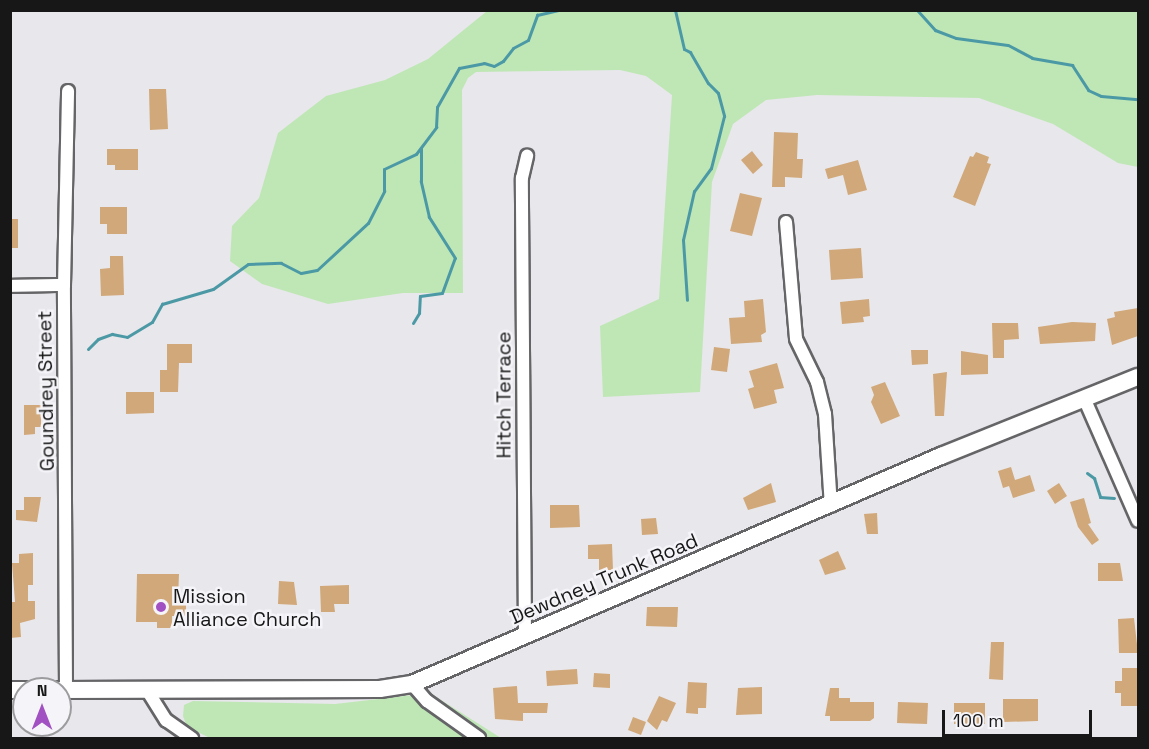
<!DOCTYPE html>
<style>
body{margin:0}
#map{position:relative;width:1149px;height:749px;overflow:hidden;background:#e8e7eb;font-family:"Space Grotesk",sans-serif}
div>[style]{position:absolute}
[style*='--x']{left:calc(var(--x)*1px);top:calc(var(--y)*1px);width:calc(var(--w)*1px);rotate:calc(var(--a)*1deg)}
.green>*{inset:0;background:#bfe7b6}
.stream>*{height:3px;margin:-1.5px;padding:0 1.5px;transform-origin:1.5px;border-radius:1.5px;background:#4c99a6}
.building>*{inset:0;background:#d1a879}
.roads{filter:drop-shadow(2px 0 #656568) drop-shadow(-2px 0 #656568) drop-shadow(0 2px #656568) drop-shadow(0 -2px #656568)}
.minor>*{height:12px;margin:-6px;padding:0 6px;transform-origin:6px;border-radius:6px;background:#fff}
.major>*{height:16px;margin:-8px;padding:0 8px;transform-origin:8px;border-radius:8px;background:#fff}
.dots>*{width:16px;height:16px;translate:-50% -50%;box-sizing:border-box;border:3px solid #f5f5f9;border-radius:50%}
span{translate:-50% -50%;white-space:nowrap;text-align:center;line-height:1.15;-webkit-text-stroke:5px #f5f5f9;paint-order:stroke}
.street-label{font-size:20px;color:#171718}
.poi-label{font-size:20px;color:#171718}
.left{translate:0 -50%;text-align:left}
.frame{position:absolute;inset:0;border:12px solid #171718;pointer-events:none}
.north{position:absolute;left:12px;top:677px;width:60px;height:60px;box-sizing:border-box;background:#f5f5f9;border:2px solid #9c9c9f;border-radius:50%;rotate:0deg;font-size:16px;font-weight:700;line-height:24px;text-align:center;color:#171718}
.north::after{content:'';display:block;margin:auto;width:21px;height:27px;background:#a151c1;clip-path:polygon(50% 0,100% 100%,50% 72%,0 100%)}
.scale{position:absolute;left:942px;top:710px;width:150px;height:27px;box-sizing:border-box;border:3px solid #171718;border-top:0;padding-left:8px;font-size:18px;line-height:21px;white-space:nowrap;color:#171718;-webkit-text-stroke:4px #f5f5f9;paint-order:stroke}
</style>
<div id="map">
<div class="green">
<i style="clip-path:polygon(487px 11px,1138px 11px,1138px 167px,1118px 163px,1053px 124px,979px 98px,817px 95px,766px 100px,733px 124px,712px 182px,700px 392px,603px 397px,600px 326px,659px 299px,672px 95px,646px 76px,620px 70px,476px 72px,468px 78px,462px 90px,463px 293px,403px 293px,328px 304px,262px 284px,230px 261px,232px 226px,259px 198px,278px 133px,326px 96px,385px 80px,428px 59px)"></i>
<i style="clip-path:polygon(430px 693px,501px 738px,210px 738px,187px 727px,183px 716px,184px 705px,193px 701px,335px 704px)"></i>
</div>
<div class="stream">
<i style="--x:675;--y:10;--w:40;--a:77"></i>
<i style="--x:684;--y:49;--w:7;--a:27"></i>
<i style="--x:690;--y:52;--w:36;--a:60"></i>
<i style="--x:708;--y:83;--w:14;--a:45"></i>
<i style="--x:718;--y:93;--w:24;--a:75"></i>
<i style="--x:724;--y:116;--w:54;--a:104"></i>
<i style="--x:711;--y:168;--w:29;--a:126"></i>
<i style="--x:694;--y:191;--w:50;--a:102.7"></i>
<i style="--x:683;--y:240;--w:60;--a:86.2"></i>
<i style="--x:917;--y:10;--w:27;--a:48"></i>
<i style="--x:935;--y:30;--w:22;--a:21"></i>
<i style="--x:956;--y:38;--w:52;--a:7.7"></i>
<i style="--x:1008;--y:45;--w:27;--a:28"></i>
<i style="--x:1032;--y:58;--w:41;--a:9.9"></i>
<i style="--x:1072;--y:65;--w:30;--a:57"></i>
<i style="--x:1088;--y:90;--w:14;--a:25"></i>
<i style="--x:1101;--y:96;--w:37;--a:5"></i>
<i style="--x:413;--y:323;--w:12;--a:-59"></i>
<i style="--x:419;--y:313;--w:17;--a:-87"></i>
<i style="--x:420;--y:296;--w:22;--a:-8"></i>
<i style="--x:442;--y:293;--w:37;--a:-70"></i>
<i style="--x:455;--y:258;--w:49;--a:-122.4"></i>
<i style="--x:429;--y:217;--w:37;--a:-103"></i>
<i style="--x:421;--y:181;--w:33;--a:-90"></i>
<i style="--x:88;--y:349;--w:14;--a:-45"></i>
<i style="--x:98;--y:339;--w:15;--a:-20"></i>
<i style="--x:112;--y:334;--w:15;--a:11"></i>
<i style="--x:127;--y:337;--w:29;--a:-31"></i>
<i style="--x:152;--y:322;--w:21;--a:-61"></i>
<i style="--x:162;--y:304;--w:53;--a:-16.4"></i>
<i style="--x:213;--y:289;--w:43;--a:-35.5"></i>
<i style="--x:248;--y:264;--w:33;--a:-2"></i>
<i style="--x:281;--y:263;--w:22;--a:27"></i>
<i style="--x:301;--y:273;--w:16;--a:-11"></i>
<i style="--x:317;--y:270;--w:69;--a:-42.7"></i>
<i style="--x:368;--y:223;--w:36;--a:-63"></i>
<i style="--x:384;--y:191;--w:22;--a:-90"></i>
<i style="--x:384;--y:169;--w:35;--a:-25"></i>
<i style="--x:416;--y:154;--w:34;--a:-53"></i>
<i style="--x:436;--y:127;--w:20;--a:-87"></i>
<i style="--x:437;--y:107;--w:45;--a:-60.6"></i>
<i style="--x:459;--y:68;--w:25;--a:-11"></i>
<i style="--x:484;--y:63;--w:10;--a:17"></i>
<i style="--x:494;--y:66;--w:10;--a:-29"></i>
<i style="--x:503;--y:61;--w:16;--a:-52"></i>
<i style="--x:513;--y:48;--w:17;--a:-28"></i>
<i style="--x:528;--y:40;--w:27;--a:-70"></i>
<i style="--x:537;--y:15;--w:23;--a:-13"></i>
<i style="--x:1087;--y:473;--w:9;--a:36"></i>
<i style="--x:1094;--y:478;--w:20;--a:72"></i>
<i style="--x:1100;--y:497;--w:14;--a:4"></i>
</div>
<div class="building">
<i style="clip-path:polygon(149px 89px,166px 89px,168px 129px,150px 130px)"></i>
<i style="clip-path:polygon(774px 132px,798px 133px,797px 159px,803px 159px,802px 178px,785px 177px,785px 187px,772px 187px)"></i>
<i style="clip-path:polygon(107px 149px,138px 149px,138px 170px,115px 170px,115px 165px,107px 165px)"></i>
<i style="clip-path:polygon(752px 151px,763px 165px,753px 174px,741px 160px)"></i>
<i style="clip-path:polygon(976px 152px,989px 157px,987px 163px,991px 164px,975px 206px,953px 197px,970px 156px,973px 157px)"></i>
<i style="clip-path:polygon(858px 160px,867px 190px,848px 195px,843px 175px,828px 179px,825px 169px)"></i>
<i style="clip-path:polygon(740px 193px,762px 198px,752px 236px,730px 231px)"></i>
<i style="clip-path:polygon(100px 207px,127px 207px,127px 234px,107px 234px,107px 224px,100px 224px)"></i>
<i style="clip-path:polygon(10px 219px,18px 219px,18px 248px,10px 248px)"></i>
<i style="clip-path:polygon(861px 248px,863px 278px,831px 280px,829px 250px)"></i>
<i style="clip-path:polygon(110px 256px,123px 256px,124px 295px,101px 296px,100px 269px,110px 268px)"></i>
<i style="clip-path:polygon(763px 299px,766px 332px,761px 335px,762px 342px,731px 344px,729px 318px,745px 317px,744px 301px)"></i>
<i style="clip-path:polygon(869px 299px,870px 316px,863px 317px,864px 322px,842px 324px,840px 302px)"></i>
<i style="clip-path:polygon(1138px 308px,1138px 336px,1112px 345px,1107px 319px,1115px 317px,1114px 312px)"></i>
<i style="clip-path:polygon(1072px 322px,1096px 323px,1095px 341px,1040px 344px,1038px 327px)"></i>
<i style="clip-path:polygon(992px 323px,1018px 323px,1019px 339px,1004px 340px,1004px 358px,993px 358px)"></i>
<i style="clip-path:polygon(167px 344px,192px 344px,192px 363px,179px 363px,178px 392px,160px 392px,160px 370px,167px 370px)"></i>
<i style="clip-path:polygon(714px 347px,730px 349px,727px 372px,711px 370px)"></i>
<i style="clip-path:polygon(911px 350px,928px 350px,928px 364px,912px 365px)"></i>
<i style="clip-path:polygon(961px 351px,988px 355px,988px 374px,961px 375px)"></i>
<i style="clip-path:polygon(777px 363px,784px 388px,774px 390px,777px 403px,754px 409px,748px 389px,754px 387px,749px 371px)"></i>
<i style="clip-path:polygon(947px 372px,944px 416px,935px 416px,933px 374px)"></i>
<i style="clip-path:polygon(885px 382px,900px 416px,881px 424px,871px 402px,874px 395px,871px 387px)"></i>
<i style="clip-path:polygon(126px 392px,154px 392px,154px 413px,126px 414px)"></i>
<i style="clip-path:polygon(24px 405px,41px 405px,41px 427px,35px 427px,35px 434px,24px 435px)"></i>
<i style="clip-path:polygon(1011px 467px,1015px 480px,1030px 475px,1035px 491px,1013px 498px,1009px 486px,1003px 488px,998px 471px)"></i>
<i style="clip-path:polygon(771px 483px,776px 502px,748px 510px,743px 498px)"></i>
<i style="clip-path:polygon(1059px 483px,1067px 496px,1055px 504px,1047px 491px)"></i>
<i style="clip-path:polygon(24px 497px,41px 497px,37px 522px,16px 520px,16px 510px,24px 510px)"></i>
<i style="clip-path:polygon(1084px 498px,1091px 523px,1088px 524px,1099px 540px,1092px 545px,1078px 527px,1070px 502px)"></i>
<i style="clip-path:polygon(550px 505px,579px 505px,580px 527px,550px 528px)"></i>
<i style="clip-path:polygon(877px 513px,878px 534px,867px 534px,864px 514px)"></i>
<i style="clip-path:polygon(656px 518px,658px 534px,642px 535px,641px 519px)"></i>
<i style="clip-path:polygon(612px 544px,613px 570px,599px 570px,599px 559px,588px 559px,588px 545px)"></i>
<i style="clip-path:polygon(838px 551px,846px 569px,825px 575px,819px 560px)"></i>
<i style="clip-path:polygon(33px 553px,33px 585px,28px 585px,28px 601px,35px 601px,35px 619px,20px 623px,21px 637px,10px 638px,10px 602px,15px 602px,12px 563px,19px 563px,19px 554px)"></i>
<i style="clip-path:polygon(1098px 563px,1120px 563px,1123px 581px,1098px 581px)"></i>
<i style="clip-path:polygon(137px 574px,179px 574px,178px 598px,186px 598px,186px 616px,172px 616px,172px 628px,157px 628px,157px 622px,136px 622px)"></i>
<i style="clip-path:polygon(279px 581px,294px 582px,297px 605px,278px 604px)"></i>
<i style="clip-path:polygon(349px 585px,349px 604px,334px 604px,335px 612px,321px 612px,320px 586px)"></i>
<i style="clip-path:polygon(647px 607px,678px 607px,677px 627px,646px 626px)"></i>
<i style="clip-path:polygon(1134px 618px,1138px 653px,1119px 653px,1118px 619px)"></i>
<i style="clip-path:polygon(991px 642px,1004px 642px,1003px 680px,989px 679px)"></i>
<i style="clip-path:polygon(1122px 668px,1138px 668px,1138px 706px,1121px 706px,1121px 693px,1115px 693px,1115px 681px,1122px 681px)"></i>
<i style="clip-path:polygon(577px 669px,578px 684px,547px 686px,546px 671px)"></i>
<i style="clip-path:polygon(594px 673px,610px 674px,610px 688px,593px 687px)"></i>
<i style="clip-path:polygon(688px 682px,707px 683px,706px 708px,698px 708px,698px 714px,686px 713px)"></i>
<i style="clip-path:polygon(517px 686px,518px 703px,548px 703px,547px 713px,523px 713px,523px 721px,495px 719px,493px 688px)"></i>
<i style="clip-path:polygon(762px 687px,762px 714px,736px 715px,738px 688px)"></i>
<i style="clip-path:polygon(830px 688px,839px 688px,839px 698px,850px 698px,850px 702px,874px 702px,874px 718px,870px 721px,830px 721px,830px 716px,825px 716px)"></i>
<i style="clip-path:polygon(659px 696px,676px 703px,667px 722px,662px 720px,657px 730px,647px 721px)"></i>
<i style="clip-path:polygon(1003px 699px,1038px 699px,1038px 721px,1003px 722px)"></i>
<i style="clip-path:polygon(898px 702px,928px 703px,927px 724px,897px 723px)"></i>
<i style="clip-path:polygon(954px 703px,985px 703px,985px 724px,954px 724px)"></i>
<i style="clip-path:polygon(633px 717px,646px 722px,641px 735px,628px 730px)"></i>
</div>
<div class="roads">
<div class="minor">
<i style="--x:786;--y:222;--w:117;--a:85.1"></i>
<i style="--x:796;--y:339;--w:48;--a:64"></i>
<i style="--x:817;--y:382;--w:33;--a:76"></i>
<i style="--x:825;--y:414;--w:92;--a:86.3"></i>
<i style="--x:10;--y:286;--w:54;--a:-1.1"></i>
<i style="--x:1084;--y:398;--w:134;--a:66.3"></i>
<i style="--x:525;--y:634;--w:456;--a:-90.4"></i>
<i style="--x:522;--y:178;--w:23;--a:-77"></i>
<i style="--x:412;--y:684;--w:23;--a:49"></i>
<i style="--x:427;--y:701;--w:64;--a:35.4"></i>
<i style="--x:66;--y:690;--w:405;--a:-90.3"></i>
<i style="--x:64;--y:285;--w:194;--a:-88.8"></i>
<i style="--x:147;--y:690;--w:36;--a:58"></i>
<i style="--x:166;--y:720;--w:32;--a:35"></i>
</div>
<div class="major">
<i style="--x:10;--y:690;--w:14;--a:0"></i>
<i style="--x:60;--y:690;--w:320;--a:-0.2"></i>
<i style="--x:380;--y:689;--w:32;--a:-9"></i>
<i style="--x:412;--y:684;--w:576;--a:-23.32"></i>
<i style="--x:941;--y:456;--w:212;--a:-21.9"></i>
</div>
</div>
<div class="dots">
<i style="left:161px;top:607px;background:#a151c1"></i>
</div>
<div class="street-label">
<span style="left:46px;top:391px;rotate:-91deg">Goundrey Street</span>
<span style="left:504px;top:395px;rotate:-90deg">Hitch Terrace</span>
<span style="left:604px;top:579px;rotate:-23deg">Dewdney Trunk Road</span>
</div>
<div class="poi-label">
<span class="left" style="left:173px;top:608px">Mission<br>Alliance Church</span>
</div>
<div class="frame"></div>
<div class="north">N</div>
<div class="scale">100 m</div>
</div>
